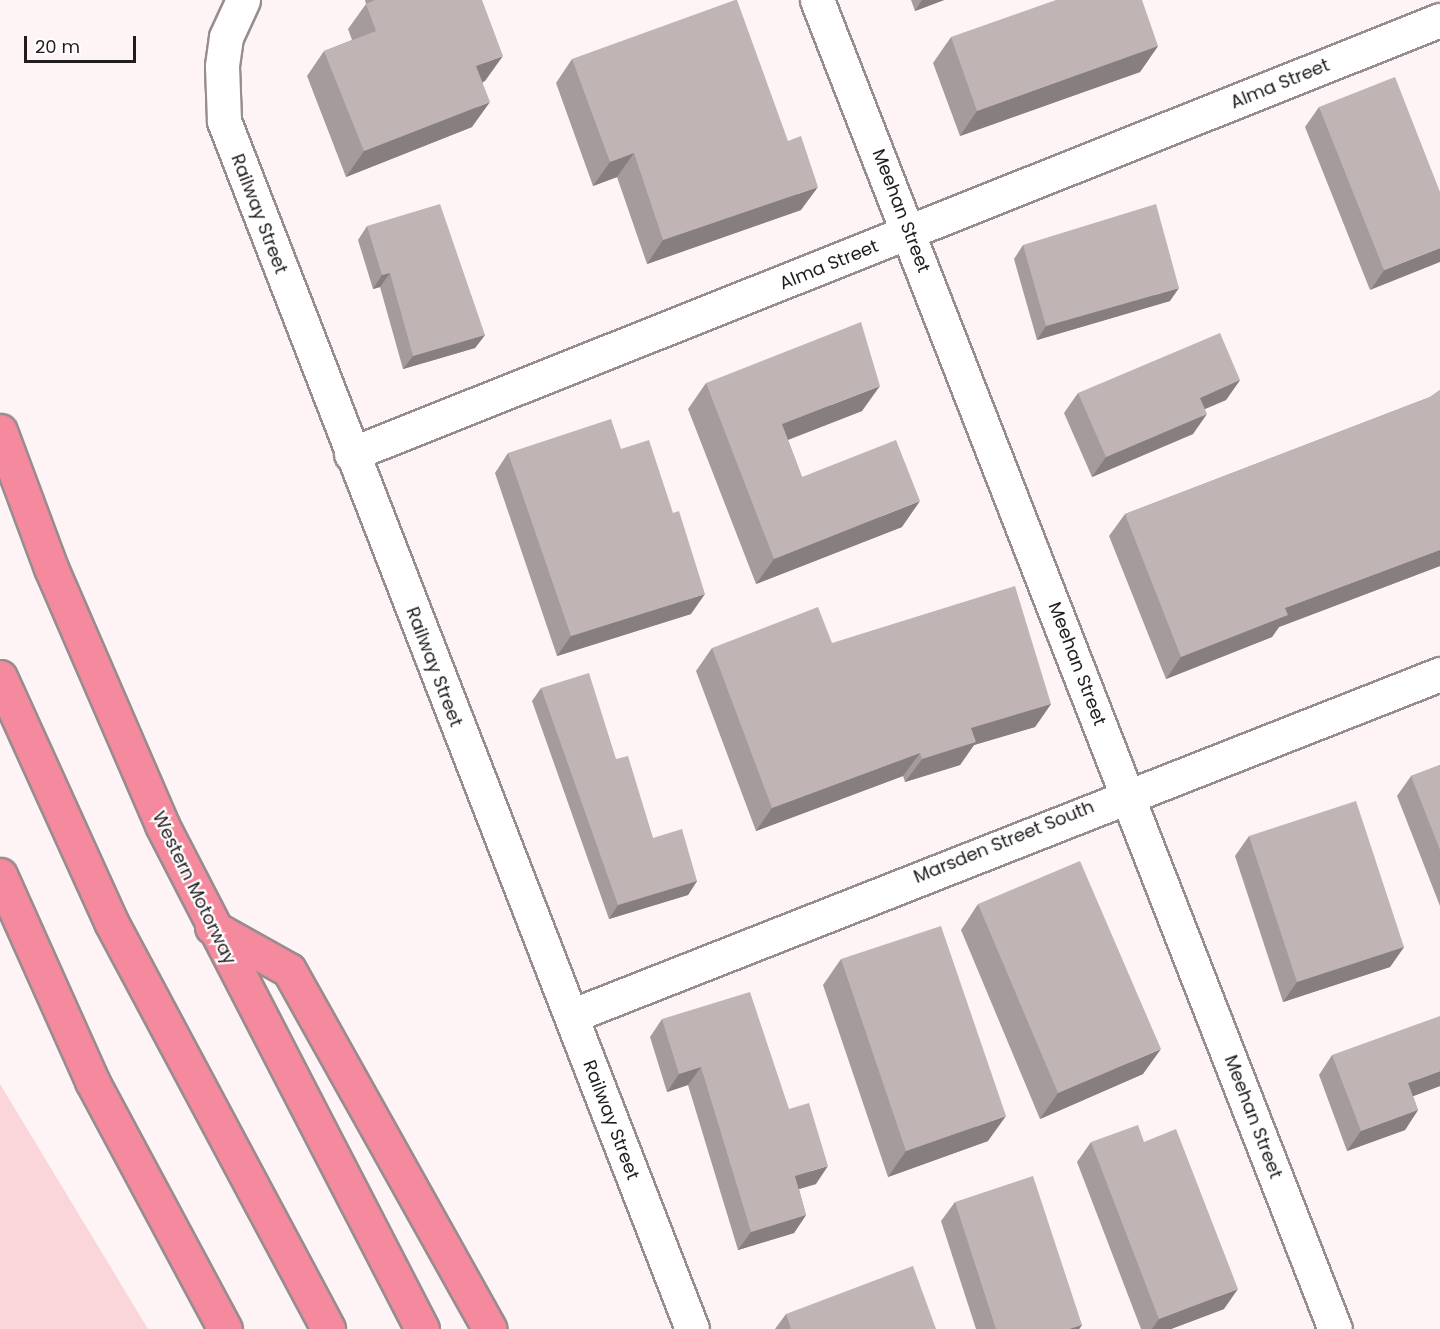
<!DOCTYPE html>
<style>
body{margin:0}
#map{position:relative;width:1440px;height:1329px;overflow:hidden;background:#fef3f5;font-family:Poppins,sans-serif}
div>[style]{position:absolute}
[style*='--x']{left:calc(var(--x)*1px);top:calc(var(--y)*1px);width:calc(var(--w)*1px);rotate:calc(var(--a)*1deg)}
.green>*{inset:0;background:#fad5da}
.roads{filter:drop-shadow(2px 0 #988d8e) drop-shadow(-2px 0 #988d8e) drop-shadow(0 2px #988d8e) drop-shadow(0 -2px #988d8e)}
.minor>*{height:33px;margin:-16.5px;padding:0 16.5px;transform-origin:16.5px;border-radius:16.5px;background:#fff}
.highway>*{height:33px;margin:-16.5px;padding:0 16.5px;transform-origin:16.5px;border-radius:16.5px;background:#f5899d}
.wall>*{inset:0;background:#a59b9c}
.shaded-wall>*{inset:0;background:#867e7f}
.building>*{inset:0;background:#c0b4b5}
span{translate:-50% -50%;white-space:nowrap;text-align:center;line-height:1.15;-webkit-text-stroke:4.5px #fff;paint-order:stroke}
.street-label{font-size:18px;color:#211c1d}
.scale{position:absolute;left:24px;top:36px;width:112px;height:27px;box-sizing:border-box;border:3px solid #211c1d;border-top:0;padding-left:8px;font-size:18px;line-height:21px;white-space:nowrap;color:#211c1d;-webkit-text-stroke:4px #fff;paint-order:stroke}
</style>
<div id="map">
<div class="green">
<i style="clip-path:polygon(0 1084px,148px 1329px,0 1329px)"></i>
</div>
<div class="roads">
<div class="minor">
<i style="--x:243;--y:0;--w:41;--a:114.7"></i>
<i style="--x:226;--y:37;--w:29;--a:98"></i>
<i style="--x:222;--y:66;--w:55;--a:87.9"></i>
<i style="--x:224;--y:121;--w:1295;--a:68.82"></i>
<i style="--x:817;--y:0;--w:1426;--a:68.71"></i>
<i style="--x:351;--y:454;--w:1172;--a:-21.73"></i>
<i style="--x:571;--y:1016;--w:934;--a:-21.48"></i>
</div>
<div class="highway">
<i style="--x:0;--y:431;--w:146;--a:69.6"></i>
<i style="--x:51;--y:568;--w:280;--a:66.6"></i>
<i style="--x:162;--y:825;--w:567;--a:62.71"></i>
<i style="--x:0;--y:677;--w:269;--a:65.6"></i>
<i style="--x:111;--y:922;--w:461;--a:61.9"></i>
<i style="--x:0;--y:875;--w:226;--a:65.9"></i>
<i style="--x:92;--y:1081;--w:281;--a:61.8"></i>
<i style="--x:212;--y:927;--w:88;--a:29.2"></i>
<i style="--x:289;--y:970;--w:411;--a:60.8"></i>
</div>
</div>
<div class="wall">
<i style="clip-path:polygon(365px 0,482px 0,485px 81px,483px 82px,472px 127px,346px 177px,307px 76px,324px 51px,352px 40px,348px 29px,366px 4px)"></i>
<i style="clip-path:polygon(911px 0,944px 0,915px 11px)"></i>
<i style="clip-path:polygon(951px 37px,1158px 46px,1140px 72px,960px 136px,933px 63px)"></i>
<i style="clip-path:polygon(572px 59px,788px 141px,801px 210px,647px 264px,617px 177px,593px 186px,556px 83px)"></i>
<i style="clip-path:polygon(1319px 107px,1440px 192px,1370px 290px,1305px 127px)"></i>
<i style="clip-path:polygon(367px 226px,485px 335px,475px 348px,403px 369px,380px 287px,373px 289px,358px 240px)"></i>
<i style="clip-path:polygon(1023px 245px,1170px 301px,1037px 340px,1014px 259px)"></i>
<i style="clip-path:polygon(1240px 380px,1226px 400px,1205px 409px,1193px 434px,1092px 477px,1064px 413px,1078px 393px)"></i>
<i style="clip-path:polygon(706px 383px,862px 411px,788px 440px,802px 477px,902px 527px,756px 584px,688px 409px)"></i>
<i style="clip-path:polygon(1440px 390px,1440px 566px,1279px 627px,1272px 637px,1166px 679px,1109px 536px,1125px 514px,1430px 397px)"></i>
<i style="clip-path:polygon(621px 449px,691px 614px,557px 656px,495px 473px,508px 453px)"></i>
<i style="clip-path:polygon(832px 643px,1051px 704px,1035px 727px,974px 745px,960px 765px,905px 782px,903px 776px,756px 831px,696px 671px,712px 648px)"></i>
<i style="clip-path:polygon(541px 688px,616px 759px,653px 838px,697px 881px,688px 895px,609px 919px,532px 701px)"></i>
<i style="clip-path:polygon(1440px 765px,1440px 906px,1397px 796px,1411px 776px)"></i>
<i style="clip-path:polygon(1249px 836px,1404px 947px,1390px 967px,1283px 1002px,1235px 856px)"></i>
<i style="clip-path:polygon(978px 904px,1143px 1074px,1040px 1119px,961px 930px)"></i>
<i style="clip-path:polygon(841px 959px,988px 1141px,888px 1177px,823px 985px)"></i>
<i style="clip-path:polygon(662px 1019px,789px 1109px,816px 1184px,799px 1189px,806px 1215px,794px 1233px,738px 1250px,688px 1085px,667px 1092px,650px 1037px)"></i>
<i style="clip-path:polygon(1332px 1055px,1440px 1086px,1413px 1096px,1418px 1110px,1405px 1130px,1347px 1151px,1319px 1075px)"></i>
<i style="clip-path:polygon(1091px 1142px,1144px 1142px,1224px 1309px,1171px 1329px,1141px 1329px,1077px 1162px)"></i>
<i style="clip-path:polygon(955px 1202px,1082px 1325px,1079px 1329px,976px 1329px,941px 1221px)"></i>
<i style="clip-path:polygon(786px 1314px,936px 1329px,775px 1329px)"></i>
</div>
<div class="shaded-wall">
<i style="clip-path:polygon(922px 0,944px 0,915px 11px)"></i>
<i style="clip-path:polygon(1158px 46px,1140px 72px,960px 136px,977px 111px)"></i>
<i style="clip-path:polygon(503px 56px,485px 81px,458px 92px,476px 66px)"></i>
<i style="clip-path:polygon(490px 102px,472px 127px,346px 177px,364px 151px)"></i>
<i style="clip-path:polygon(634px 153px,617px 177px,593px 186px,610px 162px)"></i>
<i style="clip-path:polygon(818px 187px,801px 210px,647px 264px,663px 240px)"></i>
<i style="clip-path:polygon(1440px 248px,1440px 262px,1370px 290px,1384px 270px)"></i>
<i style="clip-path:polygon(390px 273px,380px 287px,373px 289px,382px 275px)"></i>
<i style="clip-path:polygon(1179px 288px,1170px 301px,1037px 340px,1046px 326px)"></i>
<i style="clip-path:polygon(485px 335px,475px 348px,403px 369px,413px 356px)"></i>
<i style="clip-path:polygon(1240px 380px,1226px 400px,1186px 417px,1200px 398px)"></i>
<i style="clip-path:polygon(880px 386px,862px 411px,764px 449px,782px 424px)"></i>
<i style="clip-path:polygon(1207px 414px,1193px 434px,1092px 477px,1106px 457px)"></i>
<i style="clip-path:polygon(920px 501px,902px 527px,756px 584px,774px 559px)"></i>
<i style="clip-path:polygon(1440px 550px,1440px 566px,1279px 627px,1272px 637px,1166px 679px,1181px 657px,1285px 608px)"></i>
<i style="clip-path:polygon(705px 594px,691px 614px,557px 656px,571px 636px)"></i>
<i style="clip-path:polygon(1051px 704px,1035px 727px,974px 745px,960px 765px,905px 782px,922px 759px,971px 728px)"></i>
<i style="clip-path:polygon(920px 753px,903px 776px,756px 831px,772px 808px)"></i>
<i style="clip-path:polygon(697px 881px,688px 895px,609px 919px,618px 905px)"></i>
<i style="clip-path:polygon(1404px 947px,1390px 967px,1283px 1002px,1297px 982px)"></i>
<i style="clip-path:polygon(1161px 1049px,1143px 1074px,1040px 1119px,1058px 1093px)"></i>
<i style="clip-path:polygon(701px 1067px,688px 1085px,667px 1092px,679px 1074px)"></i>
<i style="clip-path:polygon(1440px 1071px,1440px 1086px,1395px 1103px,1408px 1083px)"></i>
<i style="clip-path:polygon(1418px 1110px,1405px 1130px,1347px 1151px,1361px 1131px)"></i>
<i style="clip-path:polygon(1006px 1116px,988px 1141px,888px 1177px,906px 1151px)"></i>
<i style="clip-path:polygon(828px 1166px,816px 1184px,782px 1194px,795px 1176px)"></i>
<i style="clip-path:polygon(806px 1215px,794px 1233px,738px 1250px,751px 1232px)"></i>
<i style="clip-path:polygon(1238px 1289px,1224px 1309px,1171px 1329px,1152px 1329px,1159px 1319px)"></i>
<i style="clip-path:polygon(1082px 1325px,1079px 1329px,1069px 1329px)"></i>
</div>
<div class="building">
<i style="clip-path:polygon(375px 0,482px 0,503px 56px,476px 66px,490px 102px,364px 151px,324px 51px,376px 31px,366px 4px)"></i>
<i style="clip-path:polygon(735px 0,737px 0,788px 141px,801px 136px,818px 187px,663px 240px,634px 153px,610px 162px,572px 59px)"></i>
<i style="clip-path:polygon(1056px 0,1142px 0,1158px 46px,977px 111px,951px 37px)"></i>
<i style="clip-path:polygon(1395px 77px,1440px 192px,1440px 248px,1384px 270px,1319px 107px)"></i>
<i style="clip-path:polygon(440px 204px,485px 335px,413px 356px,390px 273px,382px 275px,367px 226px)"></i>
<i style="clip-path:polygon(1156px 204px,1179px 288px,1046px 326px,1023px 245px)"></i>
<i style="clip-path:polygon(861px 322px,880px 386px,782px 424px,802px 477px,896px 440px,920px 501px,774px 559px,706px 383px)"></i>
<i style="clip-path:polygon(1220px 333px,1240px 380px,1200px 398px,1207px 414px,1106px 457px,1078px 393px)"></i>
<i style="clip-path:polygon(1440px 390px,1440px 550px,1285px 608px,1288px 615px,1181px 657px,1125px 514px,1430px 397px)"></i>
<i style="clip-path:polygon(611px 419px,621px 449px,649px 440px,673px 513px,679px 511px,705px 594px,571px 636px,508px 453px)"></i>
<i style="clip-path:polygon(1015px 586px,1051px 704px,971px 728px,976px 742px,922px 759px,920px 753px,772px 808px,712px 648px,818px 607px,832px 643px)"></i>
<i style="clip-path:polygon(589px 673px,616px 759px,628px 756px,653px 838px,682px 829px,697px 881px,618px 905px,541px 688px)"></i>
<i style="clip-path:polygon(1440px 765px,1440px 850px,1411px 776px)"></i>
<i style="clip-path:polygon(1356px 801px,1404px 947px,1297px 982px,1249px 836px)"></i>
<i style="clip-path:polygon(1080px 861px,1161px 1049px,1058px 1093px,978px 904px)"></i>
<i style="clip-path:polygon(941px 926px,1006px 1116px,906px 1151px,841px 959px)"></i>
<i style="clip-path:polygon(750px 992px,789px 1109px,809px 1103px,828px 1166px,795px 1176px,806px 1215px,751px 1232px,701px 1067px,679px 1074px,662px 1019px)"></i>
<i style="clip-path:polygon(1440px 1016px,1440px 1071px,1408px 1083px,1418px 1110px,1361px 1131px,1332px 1055px)"></i>
<i style="clip-path:polygon(1138px 1125px,1144px 1142px,1176px 1129px,1238px 1289px,1159px 1319px,1091px 1142px)"></i>
<i style="clip-path:polygon(1033px 1176px,1082px 1325px,1069px 1329px,996px 1329px,955px 1202px)"></i>
<i style="clip-path:polygon(913px 1266px,936px 1329px,791px 1329px,786px 1314px)"></i>
</div>
<div class="street-label">
<span style="left:1280px;top:84px;rotate:-22deg">Alma Street</span>
<span style="left:901px;top:211px;rotate:69deg">Meehan Street</span>
<span style="left:259px;top:214px;rotate:69deg">Railway Street</span>
<span style="left:829px;top:265px;rotate:-22deg">Alma Street</span>
<span style="left:1077px;top:664px;rotate:69deg">Meehan Street</span>
<span style="left:434px;top:667px;rotate:69deg">Railway Street</span>
<span style="left:1004px;top:842px;rotate:-22deg">Marsden Street South</span>
<span style="left:194px;top:888px;rotate:64deg">Western Motorway</span>
<span style="left:1253px;top:1117px;rotate:69deg">Meehan Street</span>
<span style="left:611px;top:1120px;rotate:69deg">Railway Street</span>
</div>
<div class="scale">20 m</div>
</div>
